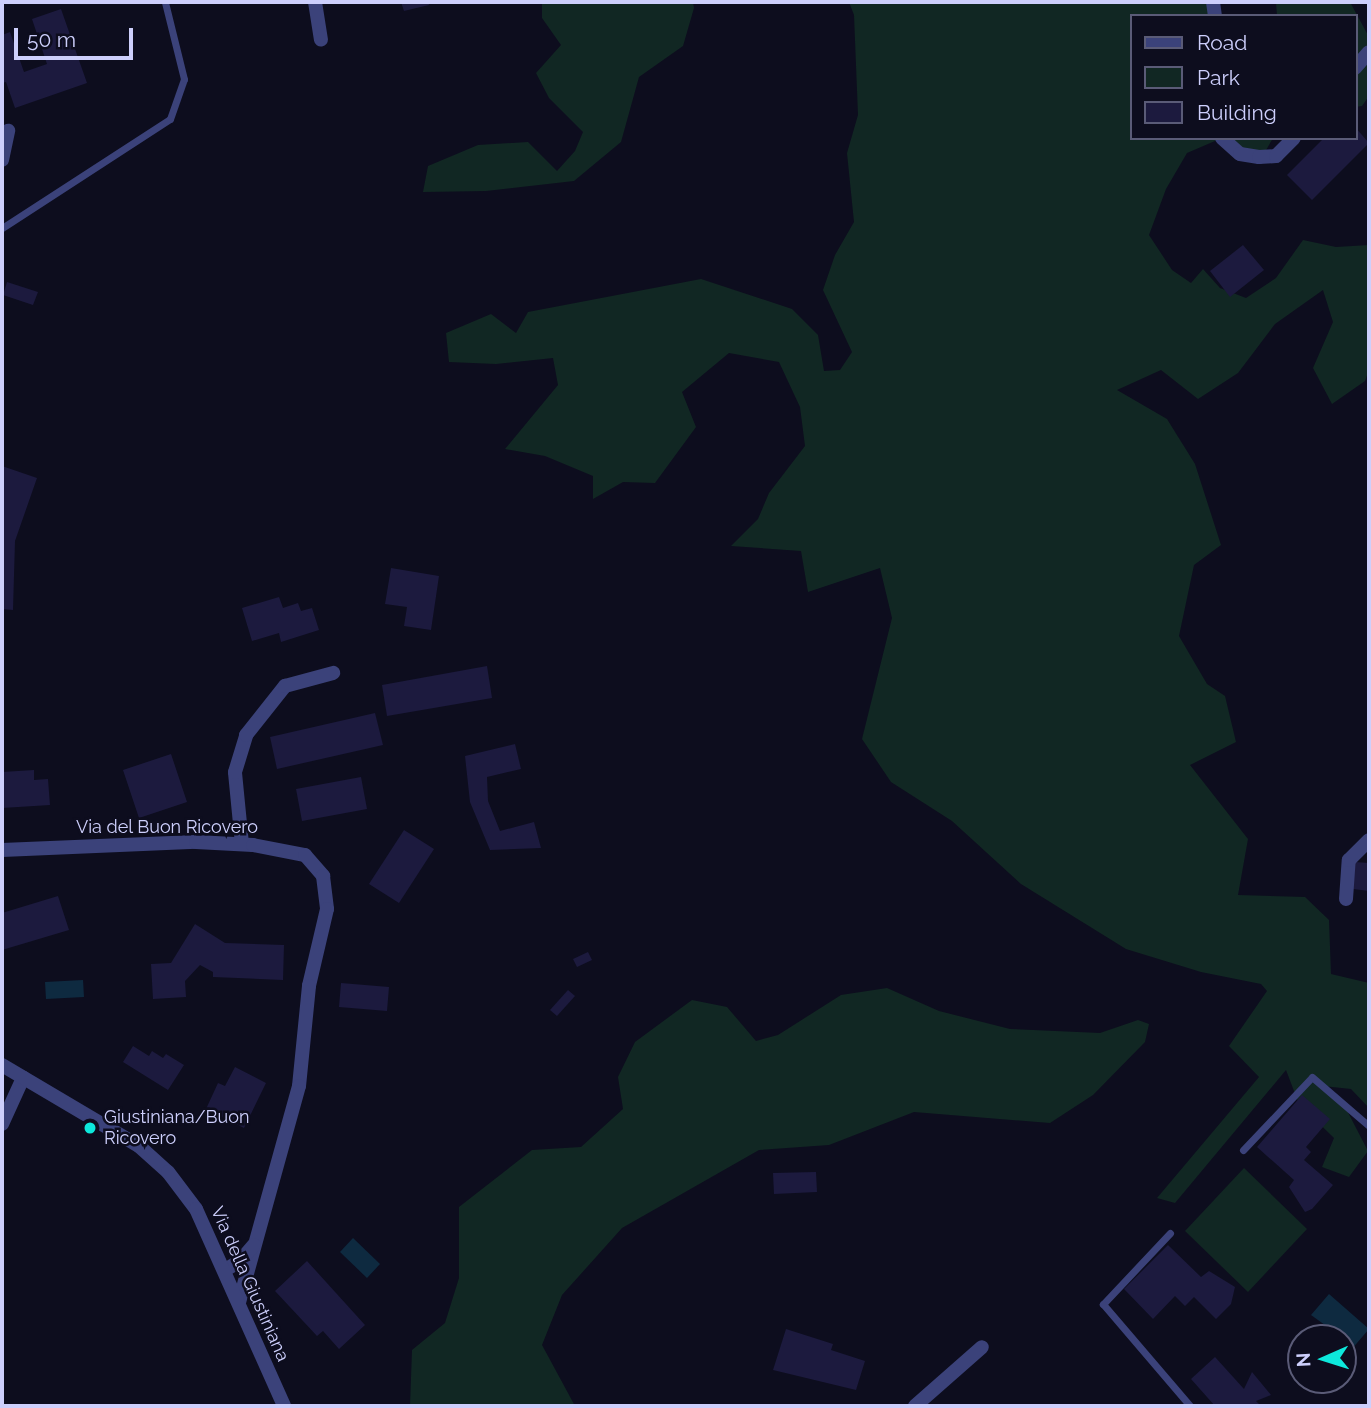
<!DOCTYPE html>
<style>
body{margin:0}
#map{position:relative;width:1371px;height:1408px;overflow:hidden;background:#0d0d1e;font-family:Raleway,sans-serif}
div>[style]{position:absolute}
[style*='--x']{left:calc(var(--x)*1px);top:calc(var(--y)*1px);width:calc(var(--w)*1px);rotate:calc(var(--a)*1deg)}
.green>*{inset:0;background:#112723}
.water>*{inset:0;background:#0e2a40}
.building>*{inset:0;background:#1c1a3e}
.service>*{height:7px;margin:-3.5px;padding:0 3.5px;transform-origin:3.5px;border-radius:3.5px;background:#3b427a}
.minor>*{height:14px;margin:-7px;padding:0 7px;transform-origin:7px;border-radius:7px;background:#3b427a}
.tertiary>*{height:14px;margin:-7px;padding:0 7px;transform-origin:7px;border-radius:7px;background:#3b427a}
.dots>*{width:19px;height:19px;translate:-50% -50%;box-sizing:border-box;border:4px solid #0d0d1e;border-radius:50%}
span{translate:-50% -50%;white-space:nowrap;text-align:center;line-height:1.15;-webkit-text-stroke:5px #0d0d1e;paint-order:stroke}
.street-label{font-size:18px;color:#cdcffc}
.poi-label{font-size:18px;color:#cdcffc}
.left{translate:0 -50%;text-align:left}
.frame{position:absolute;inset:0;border:4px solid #cdcffc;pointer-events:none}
.legend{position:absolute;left:1130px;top:14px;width:228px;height:126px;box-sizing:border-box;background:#0d0d1e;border:2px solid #5a5b77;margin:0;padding:9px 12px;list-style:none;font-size:21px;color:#cdcffc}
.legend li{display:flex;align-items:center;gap:14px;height:35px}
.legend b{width:35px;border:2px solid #5a5b77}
.north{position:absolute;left:1287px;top:1324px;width:70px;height:70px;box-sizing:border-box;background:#0d0d1e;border:2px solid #5a5b77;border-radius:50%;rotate:267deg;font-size:19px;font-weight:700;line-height:28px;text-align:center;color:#cdcffc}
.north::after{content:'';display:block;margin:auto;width:24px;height:32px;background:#0de8dc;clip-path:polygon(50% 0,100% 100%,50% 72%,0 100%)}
.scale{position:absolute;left:14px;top:28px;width:119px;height:32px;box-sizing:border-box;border:4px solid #cdcffc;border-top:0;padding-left:9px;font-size:21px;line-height:24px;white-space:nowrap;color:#cdcffc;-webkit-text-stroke:5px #0d0d1e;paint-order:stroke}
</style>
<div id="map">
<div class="green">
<i style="clip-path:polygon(542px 2px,693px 2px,694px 8px,683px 46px,639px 77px,621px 142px,574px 181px,486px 191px,423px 192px,428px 166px,478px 145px,528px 142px,557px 171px,575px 151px,583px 132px,549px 98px,536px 73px,561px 45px,542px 18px)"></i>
<i style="clip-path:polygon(849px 2px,1214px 2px,1215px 16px,1131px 16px,1131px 138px,1222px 138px,1187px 153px,1166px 189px,1149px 235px,1172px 270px,1191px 283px,1203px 269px,1220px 288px,1246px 298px,1276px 278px,1303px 240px,1336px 247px,1369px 245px,1369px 370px,1365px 381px,1332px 404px,1313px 368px,1333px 322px,1323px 290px,1275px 324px,1238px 373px,1198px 399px,1161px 370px,1117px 390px,1167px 419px,1195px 464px,1221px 545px,1194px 565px,1179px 636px,1207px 684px,1225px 696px,1236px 742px,1190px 765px,1248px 839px,1238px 895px,1305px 897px,1329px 920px,1331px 974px,1369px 983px,1369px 1108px,1351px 1089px,1323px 1086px,1340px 1097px,1368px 1151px,1349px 1177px,1322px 1167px,1334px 1138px,1299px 1104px,1286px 1070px,1175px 1203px,1157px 1198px,1259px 1077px,1229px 1046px,1267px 991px,1261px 984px,1201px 972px,1126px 949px,1021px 884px,952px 821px,891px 782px,862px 739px,892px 618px,880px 568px,808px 592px,801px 551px,731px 546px,758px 519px,769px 493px,805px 446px,800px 407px,779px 362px,729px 353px,682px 392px,696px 427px,655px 483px,623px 482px,593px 499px,593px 476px,545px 456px,505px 449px,558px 385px,553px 358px,496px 364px,449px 362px,446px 333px,491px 314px,516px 333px,528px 312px,701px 279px,792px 309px,818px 335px,824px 371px,840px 370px,852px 352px,823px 290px,835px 255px,854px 222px,847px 153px,858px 115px,854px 15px)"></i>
<i style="clip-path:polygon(1276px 2px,1350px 2px,1369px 37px,1369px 96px,1362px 106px,1355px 107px,1355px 16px,1277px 16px)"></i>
<i style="clip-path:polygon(1222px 138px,1273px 138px,1261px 159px)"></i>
<i style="clip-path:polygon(887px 988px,939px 1011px,1010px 1029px,1100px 1033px,1138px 1020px,1149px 1024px,1145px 1042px,1093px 1095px,1050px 1123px,914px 1112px,829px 1145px,759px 1150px,622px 1228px,562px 1295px,542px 1345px,575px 1406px,410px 1406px,412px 1350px,445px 1323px,459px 1278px,459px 1207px,532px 1150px,581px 1147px,623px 1109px,618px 1077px,635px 1042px,692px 1000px,727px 1007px,756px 1041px,778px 1035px,841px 995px)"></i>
<i style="clip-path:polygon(1244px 1168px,1307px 1229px,1248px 1292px,1185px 1231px)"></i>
</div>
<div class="water">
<i style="clip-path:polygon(83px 980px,84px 997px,46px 999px,45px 982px)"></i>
<i style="clip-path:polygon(353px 1238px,380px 1264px,367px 1278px,340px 1252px)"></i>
<i style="clip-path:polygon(1329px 1294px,1369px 1329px,1351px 1350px,1343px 1338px,1311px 1315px)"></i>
</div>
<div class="building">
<i style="clip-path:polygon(401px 2px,428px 2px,429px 5px,404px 11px)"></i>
<i style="clip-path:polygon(61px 9px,87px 83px,15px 108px,6px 82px,2px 83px,2px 35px,10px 32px,24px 72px,47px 64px,32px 19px)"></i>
<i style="clip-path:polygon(1355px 127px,1369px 143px,1312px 200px,1287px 175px,1324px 138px,1355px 138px)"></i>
<i style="clip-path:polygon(1243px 245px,1264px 270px,1230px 297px,1210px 271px)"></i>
<i style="clip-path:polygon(7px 282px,38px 292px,33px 305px,3px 295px)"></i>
<i style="clip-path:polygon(2px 466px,37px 478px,15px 541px,13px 610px,2px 609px)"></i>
<i style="clip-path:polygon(391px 568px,439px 576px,431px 630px,404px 626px,407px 607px,385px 604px)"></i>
<i style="clip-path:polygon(279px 597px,283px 608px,298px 603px,301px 611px,312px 608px,319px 630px,281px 642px,279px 633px,252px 641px,242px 608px)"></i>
<i style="clip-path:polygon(487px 666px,492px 698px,387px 716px,382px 685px)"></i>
<i style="clip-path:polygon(375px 713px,383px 745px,277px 769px,270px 737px)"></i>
<i style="clip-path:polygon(515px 744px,521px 769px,487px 777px,488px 801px,500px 831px,534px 822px,541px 848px,490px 850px,470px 802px,465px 756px)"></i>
<i style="clip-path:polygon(171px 754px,187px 802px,139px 818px,123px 770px)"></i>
<i style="clip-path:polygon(34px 770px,34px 780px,48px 779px,50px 805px,2px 808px,2px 772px)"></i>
<i style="clip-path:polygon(361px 777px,367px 809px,302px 821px,296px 789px)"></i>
<i style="clip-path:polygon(404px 830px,434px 849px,399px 903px,369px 884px)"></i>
<i style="clip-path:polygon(1355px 862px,1369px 863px,1369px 891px,1353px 889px)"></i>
<i style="clip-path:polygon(58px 896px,69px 930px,2px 950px,2px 913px)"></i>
<i style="clip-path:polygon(195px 924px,225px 943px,284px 945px,283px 980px,213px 977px,213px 972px,200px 965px,185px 981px,186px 997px,153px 999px,151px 964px,171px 963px)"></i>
<i style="clip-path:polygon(588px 952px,592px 960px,577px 967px,573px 959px)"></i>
<i style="clip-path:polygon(341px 983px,389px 987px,387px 1011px,339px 1007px)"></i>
<i style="clip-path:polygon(568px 990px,575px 996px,557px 1016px,550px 1010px)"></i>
<i style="clip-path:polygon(133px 1046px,149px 1056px,152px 1051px,163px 1058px,166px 1054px,184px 1065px,168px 1090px,123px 1062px)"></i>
<i style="clip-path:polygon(235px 1067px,266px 1083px,244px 1128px,206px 1109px,218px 1083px,225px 1086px)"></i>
<i style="clip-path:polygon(1302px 1095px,1330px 1119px,1306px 1147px,1311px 1152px,1304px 1160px,1333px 1185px,1312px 1209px,1305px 1212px,1289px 1187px,1294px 1180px,1257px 1147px)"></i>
<i style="clip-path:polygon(816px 1172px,817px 1192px,774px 1194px,773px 1173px)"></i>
<i style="clip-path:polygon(1168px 1245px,1201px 1277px,1209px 1271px,1235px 1287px,1231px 1304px,1216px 1319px,1194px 1297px,1185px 1306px,1175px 1296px,1153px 1319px,1124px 1289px)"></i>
<i style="clip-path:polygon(307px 1261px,365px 1325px,339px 1349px,323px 1331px,317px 1336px,275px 1291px)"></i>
<i style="clip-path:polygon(786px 1329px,833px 1344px,831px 1350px,865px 1361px,856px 1390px,773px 1370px)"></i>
<i style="clip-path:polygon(1215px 1357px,1244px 1389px,1252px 1372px,1271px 1395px,1256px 1401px,1261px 1406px,1215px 1406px,1191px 1379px)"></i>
</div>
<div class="service">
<i style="--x:2;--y:228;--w:200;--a:-33"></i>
<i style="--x:170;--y:119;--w:42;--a:-70.7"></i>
<i style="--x:184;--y:79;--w:79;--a:-103.9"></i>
<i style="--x:1243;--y:1150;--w:100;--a:-46.6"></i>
<i style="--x:1312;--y:1077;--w:75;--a:40.7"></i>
<i style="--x:1170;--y:1233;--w:98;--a:133.3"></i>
<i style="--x:1103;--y:1304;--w:134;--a:49.5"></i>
</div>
<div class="minor">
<i style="--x:315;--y:2;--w:38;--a:81"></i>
<i style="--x:1213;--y:2;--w:14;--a:82"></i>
<i style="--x:1355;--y:68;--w:21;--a:-49"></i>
<i style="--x:1222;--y:138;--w:24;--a:42"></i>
<i style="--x:1240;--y:154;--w:19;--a:9"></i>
<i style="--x:1259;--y:157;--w:17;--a:-3"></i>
<i style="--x:1276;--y:156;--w:25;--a:-45"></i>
<i style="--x:2;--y:160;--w:30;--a:-78"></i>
<i style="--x:242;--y:844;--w:72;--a:-95.6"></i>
<i style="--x:235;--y:772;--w:39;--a:-73"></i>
<i style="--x:246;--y:735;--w:63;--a:-51.5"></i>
<i style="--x:285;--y:686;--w:50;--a:-15.2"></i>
<i style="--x:2;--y:850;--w:194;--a:-2.4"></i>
<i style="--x:196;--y:842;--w:57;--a:3"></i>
<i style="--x:253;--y:845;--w:53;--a:10.9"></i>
<i style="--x:305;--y:855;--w:28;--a:49"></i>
<i style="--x:323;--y:876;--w:33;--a:83"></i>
<i style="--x:327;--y:909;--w:79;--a:103.2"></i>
<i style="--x:309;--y:986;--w:100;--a:95.7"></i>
<i style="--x:299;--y:1086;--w:225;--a:105.5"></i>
<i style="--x:1346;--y:899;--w:39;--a:-86"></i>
<i style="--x:1349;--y:860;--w:28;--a:-45"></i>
<i style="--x:2;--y:1124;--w:51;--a:-65.5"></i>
<i style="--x:225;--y:1270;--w:17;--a:-31"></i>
<i style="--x:240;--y:1261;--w:21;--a:-49"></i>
<i style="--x:915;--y:1406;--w:89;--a:-41.4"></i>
</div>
<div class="tertiary">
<i style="--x:2;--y:1065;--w:159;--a:30.6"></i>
<i style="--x:139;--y:1146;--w:39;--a:42"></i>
<i style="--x:168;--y:1172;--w:46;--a:52.9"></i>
<i style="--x:196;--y:1209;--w:216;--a:65.9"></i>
</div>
<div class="dots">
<i style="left:90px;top:1128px;background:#0de8dc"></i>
</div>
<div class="street-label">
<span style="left:167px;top:827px">Via del Buon Ricovero</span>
<span style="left:250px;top:1284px;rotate:66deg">Via della Giustiniana</span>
</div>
<div class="poi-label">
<span class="left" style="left:104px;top:1128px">Giustiniana/Buon<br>Ricovero</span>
</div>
<div class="frame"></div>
<ul class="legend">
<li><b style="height:9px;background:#3b427a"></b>Road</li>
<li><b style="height:19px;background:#112723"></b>Park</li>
<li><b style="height:19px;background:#1c1a3e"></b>Building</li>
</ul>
<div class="north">N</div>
<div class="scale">50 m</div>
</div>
